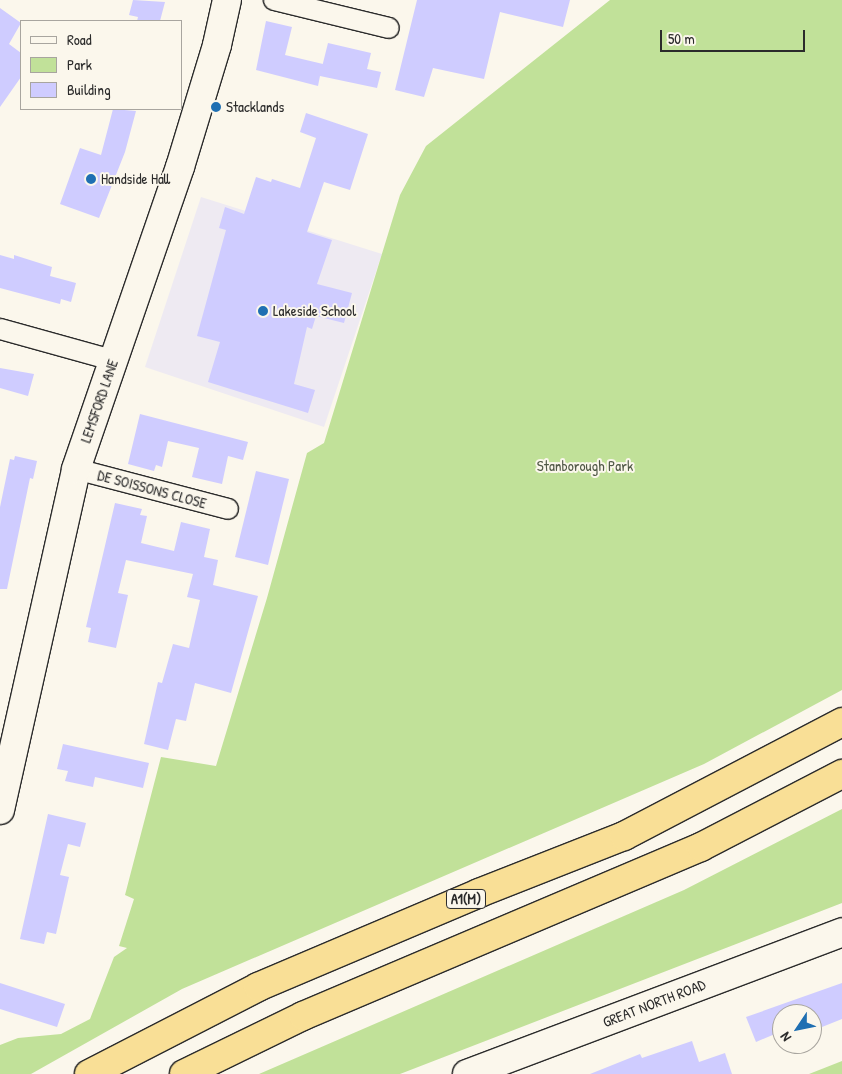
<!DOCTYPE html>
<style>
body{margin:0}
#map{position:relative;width:842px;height:1074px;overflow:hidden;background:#fbf7ec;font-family:"Patrick Hand",sans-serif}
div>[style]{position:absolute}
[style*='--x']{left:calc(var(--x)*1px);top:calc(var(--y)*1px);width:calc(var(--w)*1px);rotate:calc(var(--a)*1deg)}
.built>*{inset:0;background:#eeeaf2}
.green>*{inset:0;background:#c1e199}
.building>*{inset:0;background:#cfccff}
.roads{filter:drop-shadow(1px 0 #2b2b2b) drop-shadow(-1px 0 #2b2b2b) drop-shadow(0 1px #2b2b2b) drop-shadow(0 -1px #2b2b2b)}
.street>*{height:20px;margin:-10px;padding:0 10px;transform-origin:10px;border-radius:10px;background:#fbf7ec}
.secondary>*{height:28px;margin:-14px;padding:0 14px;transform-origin:14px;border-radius:14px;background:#fbf7ec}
.highway>*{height:28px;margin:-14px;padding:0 14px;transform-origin:14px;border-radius:14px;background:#f9df96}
.dots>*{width:14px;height:14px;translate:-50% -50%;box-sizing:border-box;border:2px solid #fbf7ec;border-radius:50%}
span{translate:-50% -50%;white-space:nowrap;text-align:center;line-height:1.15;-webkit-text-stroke:4px #fbf7ec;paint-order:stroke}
.shield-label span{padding:1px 4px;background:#fbf7ec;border:1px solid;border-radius:4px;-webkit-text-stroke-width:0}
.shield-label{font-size:14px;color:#2b2b2b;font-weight:700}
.poi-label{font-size:15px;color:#2b2b2b}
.left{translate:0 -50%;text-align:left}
.street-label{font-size:15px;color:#2b2b2b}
.park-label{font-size:15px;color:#505846}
.legend{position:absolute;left:20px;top:20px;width:162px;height:90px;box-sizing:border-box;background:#fbf7ec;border:1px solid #a8a59f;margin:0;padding:6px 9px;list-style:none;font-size:15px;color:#2b2b2b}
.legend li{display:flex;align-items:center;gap:10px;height:25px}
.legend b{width:25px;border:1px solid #a8a59f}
.north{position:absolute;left:772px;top:1004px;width:50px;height:50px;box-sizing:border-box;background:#fbf7ec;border:1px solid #a8a59f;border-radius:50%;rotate:236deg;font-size:14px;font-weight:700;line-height:20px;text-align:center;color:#2b2b2b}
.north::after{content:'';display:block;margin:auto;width:18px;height:22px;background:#1f6fb2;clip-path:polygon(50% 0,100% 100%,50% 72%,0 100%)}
.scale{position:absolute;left:660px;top:30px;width:145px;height:22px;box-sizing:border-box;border:2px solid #2b2b2b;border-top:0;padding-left:6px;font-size:15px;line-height:18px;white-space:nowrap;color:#2b2b2b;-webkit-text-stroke:4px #fbf7ec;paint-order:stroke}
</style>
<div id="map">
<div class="built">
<i style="clip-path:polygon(201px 197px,382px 254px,324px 427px,145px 367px)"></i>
</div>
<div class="green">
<i style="clip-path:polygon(610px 0,842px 0,842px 690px,704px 764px,182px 989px,31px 1074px,0 1074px,0 1045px,18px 1038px,61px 1034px,90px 1019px,114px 957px,127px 948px,119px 946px,134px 899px,125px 895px,161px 757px,216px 766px,267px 598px,307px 453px,324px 443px,400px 195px,426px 146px)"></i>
<i style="clip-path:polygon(842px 809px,842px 903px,400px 1074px,259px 1074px,684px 890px)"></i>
<i style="clip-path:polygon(842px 1061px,842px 1074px,809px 1074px)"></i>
</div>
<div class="building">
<i style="clip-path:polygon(133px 0,165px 2px,160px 21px,137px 21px,138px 17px,129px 15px)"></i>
<i style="clip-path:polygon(417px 0,570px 0,563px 27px,500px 12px,484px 79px,433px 68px,424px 97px,395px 90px)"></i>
<i style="clip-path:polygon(0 8px,21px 23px,9px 44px,21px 53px,21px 77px,0 107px)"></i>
<i style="clip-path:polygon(266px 21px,292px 27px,285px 55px,323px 64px,320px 75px,328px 43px,371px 53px,367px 69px,381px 72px,377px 88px,320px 76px,318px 86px,256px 70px)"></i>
<i style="clip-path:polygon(113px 109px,136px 111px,125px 152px,99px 218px,60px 204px,80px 148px,101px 155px)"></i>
<i style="clip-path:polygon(306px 113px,368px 134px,350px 190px,324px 182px,307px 232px,332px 240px,317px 284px,352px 293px,344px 323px,316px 316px,312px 329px,307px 327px,294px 384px,315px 390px,308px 413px,208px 382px,220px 342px,197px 336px,226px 230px,219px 228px,225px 207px,244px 214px,256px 177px,271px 182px,272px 179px,300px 188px,316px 138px,300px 132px)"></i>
<i style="clip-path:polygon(0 255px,14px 259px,14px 255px,52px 267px,50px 276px,76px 283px,71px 302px,61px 299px,60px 304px,0 288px)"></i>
<i style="clip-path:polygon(0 368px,34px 374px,28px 396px,0 388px)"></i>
<i style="clip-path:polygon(140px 414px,248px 442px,243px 460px,228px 456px,222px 484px,192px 477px,199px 448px,168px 441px,162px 467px,156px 465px,154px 471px,128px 464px)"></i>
<i style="clip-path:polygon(15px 456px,37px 461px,33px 479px,30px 478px,7px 589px,0 589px,0 507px,10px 459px,14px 460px)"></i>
<i style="clip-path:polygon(256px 471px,289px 479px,268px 565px,235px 557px)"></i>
<i style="clip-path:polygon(115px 503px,142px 509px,140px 515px,147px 516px,141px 543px,174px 551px,181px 522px,210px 529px,204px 557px,218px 560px,213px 585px,258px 596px,231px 693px,195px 683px,186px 721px,176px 719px,168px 750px,144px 744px,158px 682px,162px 683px,173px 644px,189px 648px,200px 600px,187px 597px,193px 574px,126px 560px,118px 593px,128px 595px,116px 648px,88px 642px,91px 628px,86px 627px)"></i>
<i style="clip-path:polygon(63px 744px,149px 763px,143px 788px,95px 777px,93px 787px,65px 781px,68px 771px,57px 769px)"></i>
<i style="clip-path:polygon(48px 814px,86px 823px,80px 847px,68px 844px,60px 875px,69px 877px,56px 934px,47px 932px,44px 944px,20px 939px)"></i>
<i style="clip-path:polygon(0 983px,65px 1004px,57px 1027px,0 1009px)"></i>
<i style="clip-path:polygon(842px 983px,842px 1019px,822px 1027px,817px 1014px,782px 1014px,782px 1031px,756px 1042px,746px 1017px)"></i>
<i style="clip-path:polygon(692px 1041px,699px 1062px,725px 1053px,732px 1074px,590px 1074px,640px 1054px,642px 1058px)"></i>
</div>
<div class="roads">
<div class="street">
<i style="--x:274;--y:0;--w:118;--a:13.7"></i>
<i style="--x:0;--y:329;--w:116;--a:15.5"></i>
<i style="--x:76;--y:469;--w:157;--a:14.7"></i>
</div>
<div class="secondary">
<i style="--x:0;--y:810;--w:349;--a:-77.4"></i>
<i style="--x:76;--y:469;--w:319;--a:-71"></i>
<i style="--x:180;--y:167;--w:127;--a:-73.1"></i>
<i style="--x:217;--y:45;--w:46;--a:-77.5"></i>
<i style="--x:467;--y:1074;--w:401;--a:-20.7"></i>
</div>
<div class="highway">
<i style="--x:89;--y:1074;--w:190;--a:-27.2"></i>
<i style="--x:258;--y:987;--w:240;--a:-23"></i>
<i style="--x:479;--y:893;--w:156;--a:-21.5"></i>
<i style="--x:624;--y:836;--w:246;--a:-27.6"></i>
<i style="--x:184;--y:1074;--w:132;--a:-26"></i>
<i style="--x:303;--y:1016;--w:432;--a:-23"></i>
<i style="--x:701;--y:847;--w:159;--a:-27.4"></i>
</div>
</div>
<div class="dots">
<i style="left:216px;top:107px;background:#1f6fb2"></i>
<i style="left:91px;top:179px;background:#1f6fb2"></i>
<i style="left:263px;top:311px;background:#1f6fb2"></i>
</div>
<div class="shield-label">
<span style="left:466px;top:899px">A1(M)</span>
</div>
<div class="poi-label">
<span class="left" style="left:226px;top:107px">Stacklands</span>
<span class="left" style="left:101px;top:179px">Handside Hall</span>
<span class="left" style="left:273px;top:311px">Lakeside School</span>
</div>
<div class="street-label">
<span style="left:99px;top:401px;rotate:-71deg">LEMSFORD LANE</span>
<span style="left:152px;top:489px;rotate:15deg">DE SOISSONS CLOSE</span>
<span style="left:654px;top:1003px;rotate:-21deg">GREAT NORTH ROAD</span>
</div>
<div class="park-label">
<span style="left:585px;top:466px">Stanborough Park</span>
</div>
<ul class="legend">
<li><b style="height:6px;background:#fbf7ec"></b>Road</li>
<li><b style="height:14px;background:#c1e199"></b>Park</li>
<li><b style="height:14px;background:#cfccff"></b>Building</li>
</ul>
<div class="north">N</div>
<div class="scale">50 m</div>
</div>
